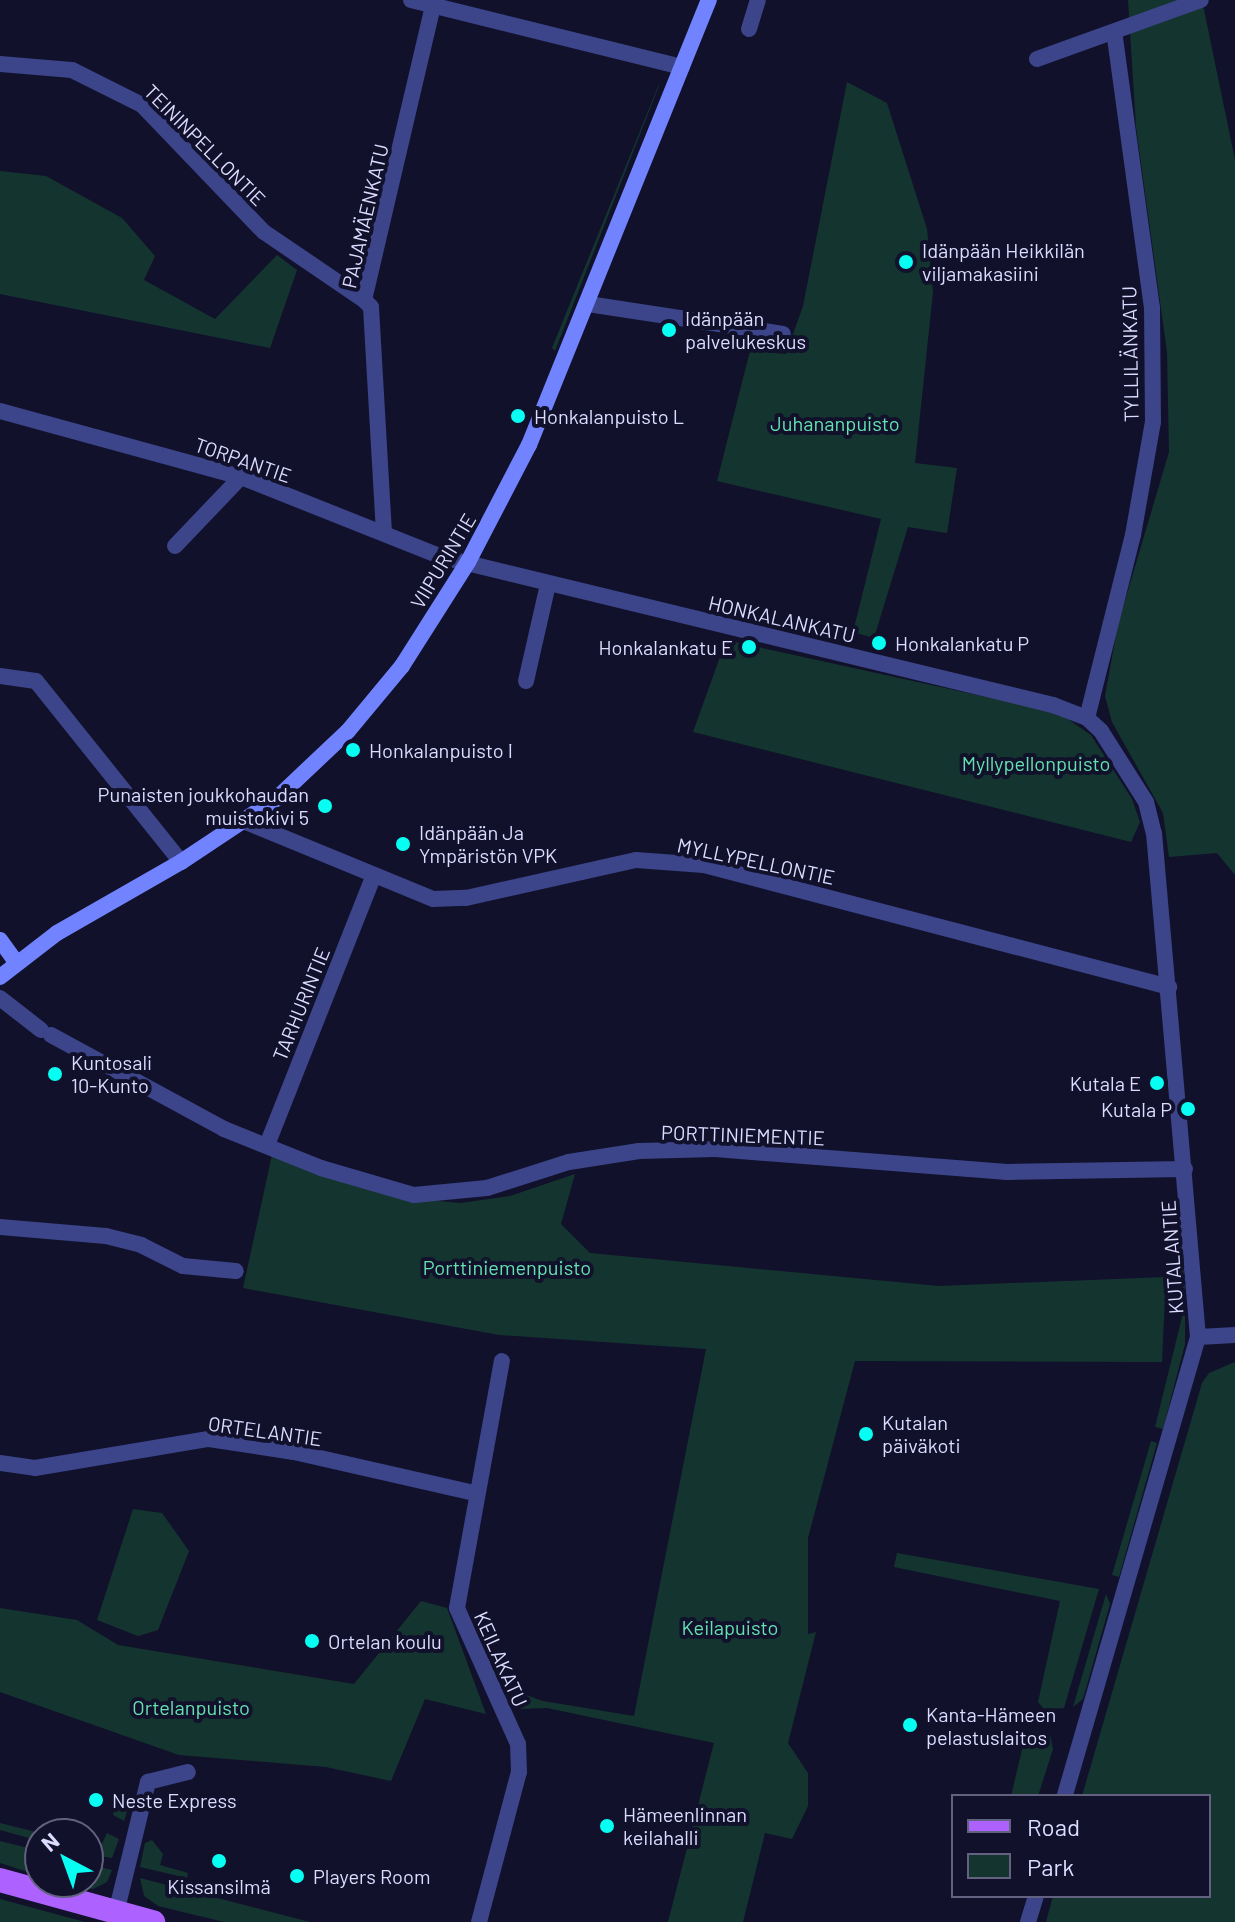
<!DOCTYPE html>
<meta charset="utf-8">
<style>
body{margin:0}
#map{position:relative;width:1235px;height:1922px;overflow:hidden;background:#11112b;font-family:Barlow,sans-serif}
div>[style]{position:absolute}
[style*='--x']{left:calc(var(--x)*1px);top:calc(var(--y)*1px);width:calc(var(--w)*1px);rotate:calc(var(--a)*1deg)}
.green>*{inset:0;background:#14352f}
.street>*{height:16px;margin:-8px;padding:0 8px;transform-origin:8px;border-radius:8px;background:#3c448a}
.secondary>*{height:16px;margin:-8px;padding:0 8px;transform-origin:8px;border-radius:8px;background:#7283ff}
.primary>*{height:24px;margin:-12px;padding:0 12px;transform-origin:12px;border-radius:12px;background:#ad62ff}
.dots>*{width:22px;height:22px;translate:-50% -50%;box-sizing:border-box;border:4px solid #11112b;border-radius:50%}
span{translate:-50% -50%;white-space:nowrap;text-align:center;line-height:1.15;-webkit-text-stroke:8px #11112b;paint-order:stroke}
.street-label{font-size:20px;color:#dbdcff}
.poi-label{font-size:20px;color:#dbdcff}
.left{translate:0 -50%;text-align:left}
.right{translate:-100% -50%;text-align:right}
.park-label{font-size:20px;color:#64e1af}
.legend{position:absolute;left:951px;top:1794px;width:260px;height:104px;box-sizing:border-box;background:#11112b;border:2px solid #626280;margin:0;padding:10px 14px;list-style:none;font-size:24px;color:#dbdcff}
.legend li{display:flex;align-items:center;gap:16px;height:40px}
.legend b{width:40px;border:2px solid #626280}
.north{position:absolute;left:24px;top:1818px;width:80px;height:80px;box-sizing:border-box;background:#11112b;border:2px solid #626280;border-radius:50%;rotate:319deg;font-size:22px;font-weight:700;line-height:32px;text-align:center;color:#dbdcff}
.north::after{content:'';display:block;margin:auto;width:28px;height:36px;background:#07fff3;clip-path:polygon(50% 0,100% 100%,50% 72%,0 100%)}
</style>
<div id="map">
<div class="green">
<i style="clip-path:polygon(1128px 0,1202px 0,1235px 160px,1235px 875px,1217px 853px,1169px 857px,1163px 813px,1112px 722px,1105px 696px,1118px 624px,1169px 452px,1167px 352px,1136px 127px)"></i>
<i style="clip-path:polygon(847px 82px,887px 103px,927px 229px,933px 292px,915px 463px,957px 468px,947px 533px,908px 527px,874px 638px,853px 632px,881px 519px,717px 481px,750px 351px,786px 354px,803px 306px)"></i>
<i style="clip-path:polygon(659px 84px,659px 86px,555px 351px,552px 348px)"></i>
<i style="clip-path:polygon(0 171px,46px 176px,122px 218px,155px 256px,144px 280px,215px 319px,277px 255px,297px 270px,270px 348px,0 294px)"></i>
<i style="clip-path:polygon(726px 640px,1059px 713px,1091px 735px,1132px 799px,1140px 822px,1131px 842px,693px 732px)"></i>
<i style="clip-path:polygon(272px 1155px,396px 1197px,461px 1203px,510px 1196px,575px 1174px,561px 1224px,590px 1253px,939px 1286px,1166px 1277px,1162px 1362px,855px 1361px,808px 1538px,808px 1634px,816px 1632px,788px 1743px,808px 1773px,808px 1806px,792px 1839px,765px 1833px,743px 1922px,668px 1922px,714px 1743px,547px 1708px,517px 1709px,509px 1689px,543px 1701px,634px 1716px,706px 1349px,499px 1335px,243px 1288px)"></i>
<i style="clip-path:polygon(1182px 1239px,1185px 1289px,1179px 1285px,1176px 1240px)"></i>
<i style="clip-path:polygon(1185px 1305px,1185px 1344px,1163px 1429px,1155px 1427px)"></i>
<i style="clip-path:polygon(1235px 1362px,1235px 1922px,1046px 1922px,1053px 1896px,1209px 1896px,1209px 1796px,1082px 1796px,1202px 1383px,1209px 1373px)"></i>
<i style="clip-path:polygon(1151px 1441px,1157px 1443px,1119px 1577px,1112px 1575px)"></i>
<i style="clip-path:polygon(133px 1509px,162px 1513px,189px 1551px,158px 1630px,138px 1636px,97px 1620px)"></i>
<i style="clip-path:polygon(897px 1553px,1099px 1589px,1064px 1708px,1044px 1709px,1038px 1702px,1060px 1601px,894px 1567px)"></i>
<i style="clip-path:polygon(1106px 1594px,1110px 1604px,1083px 1699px,1073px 1707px)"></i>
<i style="clip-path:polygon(421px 1601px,447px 1608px,486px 1714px,425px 1699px,391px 1781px,326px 1767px,179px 1755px,0 1692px,0 1608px,77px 1620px,118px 1645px,354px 1684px)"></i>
<i style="clip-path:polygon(1032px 1731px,1050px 1735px,1053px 1749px,1038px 1796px,1011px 1796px,1025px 1737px)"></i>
<i style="clip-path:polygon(119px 1793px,132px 1795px,124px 1821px,113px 1815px)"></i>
<i style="clip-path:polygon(0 1823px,44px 1834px,40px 1841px,0 1830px)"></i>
<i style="clip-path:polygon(107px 1833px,119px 1839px,112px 1858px,88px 1854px,88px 1845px,100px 1848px)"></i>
<i style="clip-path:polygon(152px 1840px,163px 1854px,160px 1865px,188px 1873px,187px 1878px,140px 1867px,145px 1843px)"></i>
<i style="clip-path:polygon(0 1841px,40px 1851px,40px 1876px,0 1863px)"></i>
<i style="clip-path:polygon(88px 1864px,112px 1870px,107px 1882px,93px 1889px,63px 1882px,88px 1882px)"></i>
<i style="clip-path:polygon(140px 1878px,310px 1922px,224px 1922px,158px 1906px,144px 1896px)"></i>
<i style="clip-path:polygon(0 1899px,85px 1922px,0 1922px)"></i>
</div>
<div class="street">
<i style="--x:411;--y:0;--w:279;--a:13.9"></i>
<i style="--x:749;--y:29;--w:30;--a:-73"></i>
<i style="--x:1037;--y:59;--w:174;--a:-19.8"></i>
<i style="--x:0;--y:64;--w:72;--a:4.8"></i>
<i style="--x:72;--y:70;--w:78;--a:26.6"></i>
<i style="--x:142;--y:105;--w:176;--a:46.2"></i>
<i style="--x:264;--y:232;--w:121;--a:34.2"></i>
<i style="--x:588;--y:304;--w:197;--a:8.7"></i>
<i style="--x:0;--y:411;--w:250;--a:15.3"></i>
<i style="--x:241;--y:477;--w:216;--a:21.7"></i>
<i style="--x:442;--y:557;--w:629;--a:13.62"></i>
<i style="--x:1053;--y:705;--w:36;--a:21"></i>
<i style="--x:1087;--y:718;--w:19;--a:43"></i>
<i style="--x:1101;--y:731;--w:84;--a:57.6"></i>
<i style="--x:1146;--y:802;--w:32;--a:76"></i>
<i style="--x:1154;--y:833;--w:506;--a:85.01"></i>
<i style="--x:1198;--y:1337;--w:478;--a:106.2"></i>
<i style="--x:384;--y:533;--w:226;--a:-93.3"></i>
<i style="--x:371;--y:307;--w:10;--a:-135"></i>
<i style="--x:364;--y:300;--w:303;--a:-76.8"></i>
<i style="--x:175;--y:546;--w:95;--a:-46.3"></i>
<i style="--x:0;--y:676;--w:36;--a:8"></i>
<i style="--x:36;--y:681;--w:232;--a:51.3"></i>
<i style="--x:526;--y:681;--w:99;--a:-77.2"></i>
<i style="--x:1087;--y:718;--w:189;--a:-75.9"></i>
<i style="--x:1133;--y:535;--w:115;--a:-80"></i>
<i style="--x:1153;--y:422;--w:114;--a:-90.5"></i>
<i style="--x:1152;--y:308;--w:279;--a:-97.8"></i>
<i style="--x:246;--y:822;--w:202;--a:22.4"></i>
<i style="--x:433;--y:899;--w:33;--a:-2"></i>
<i style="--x:466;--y:898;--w:174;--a:-12.6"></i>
<i style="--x:636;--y:860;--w:68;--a:4.2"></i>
<i style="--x:704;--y:865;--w:481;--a:14.7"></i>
<i style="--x:0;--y:998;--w:52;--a:38"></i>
<i style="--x:51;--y:1035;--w:197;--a:28.5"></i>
<i style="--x:224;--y:1129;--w:105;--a:21.9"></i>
<i style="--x:321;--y:1168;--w:97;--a:16.2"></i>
<i style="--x:414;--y:1195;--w:73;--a:-5.5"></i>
<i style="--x:487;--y:1188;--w:86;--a:-17.6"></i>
<i style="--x:569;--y:1162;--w:71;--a:-8.9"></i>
<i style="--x:639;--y:1151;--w:76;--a:-1.5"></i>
<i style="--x:715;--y:1149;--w:293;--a:4.5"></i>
<i style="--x:1007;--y:1172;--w:178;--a:-1"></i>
<i style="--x:267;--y:1145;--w:288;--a:-68.4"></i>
<i style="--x:0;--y:1227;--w:106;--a:4.9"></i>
<i style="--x:106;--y:1236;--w:36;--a:14"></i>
<i style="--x:141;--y:1245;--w:47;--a:26.6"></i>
<i style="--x:183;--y:1266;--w:53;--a:5.4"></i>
<i style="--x:1198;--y:1337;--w:37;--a:-3"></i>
<i style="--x:0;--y:1463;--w:35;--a:8"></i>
<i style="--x:35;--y:1468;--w:176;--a:-9.5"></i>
<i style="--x:209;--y:1439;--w:86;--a:8.7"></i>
<i style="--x:294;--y:1452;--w:186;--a:12.8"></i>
<i style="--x:116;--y:1913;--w:135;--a:-76.3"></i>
<i style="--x:148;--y:1782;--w:41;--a:-14"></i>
<i style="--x:479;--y:1922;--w:155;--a:-75.1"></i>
<i style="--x:519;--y:1772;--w:28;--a:-92"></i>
<i style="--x:518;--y:1744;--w:149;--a:-114.2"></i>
<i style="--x:457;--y:1608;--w:251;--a:-79.7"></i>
<i style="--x:1028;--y:1922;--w:27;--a:-73"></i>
</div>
<div class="secondary">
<i style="--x:0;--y:940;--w:27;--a:54"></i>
<i style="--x:0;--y:977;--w:72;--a:-37.7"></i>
<i style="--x:57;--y:933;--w:143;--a:-29.8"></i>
<i style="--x:181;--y:862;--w:114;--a:-33.6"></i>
<i style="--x:276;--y:799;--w:99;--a:-43.4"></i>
<i style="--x:348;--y:731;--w:85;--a:-50.3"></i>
<i style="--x:402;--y:666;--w:123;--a:-57.6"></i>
<i style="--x:468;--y:562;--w:132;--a:-62.5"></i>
<i style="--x:529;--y:445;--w:480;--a:-68"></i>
</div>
<div class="primary">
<i style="--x:0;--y:1880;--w:159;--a:15.4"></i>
</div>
<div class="dots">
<i style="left:906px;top:262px;background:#07fff3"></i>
<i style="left:669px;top:330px;background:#07fff3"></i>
<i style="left:518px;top:416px;background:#07fff3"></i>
<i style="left:879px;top:643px;background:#07fff3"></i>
<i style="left:749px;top:647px;background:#07fff3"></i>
<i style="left:353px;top:750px;background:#07fff3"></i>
<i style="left:325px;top:806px;background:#07fff3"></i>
<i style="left:403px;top:844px;background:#07fff3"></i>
<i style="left:55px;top:1074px;background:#07fff3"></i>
<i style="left:1157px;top:1083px;background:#07fff3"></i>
<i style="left:1188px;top:1109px;background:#07fff3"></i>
<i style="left:866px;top:1434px;background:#07fff3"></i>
<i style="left:312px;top:1641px;background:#07fff3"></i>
<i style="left:910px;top:1725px;background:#07fff3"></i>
<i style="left:96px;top:1800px;background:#07fff3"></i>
<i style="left:607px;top:1826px;background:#07fff3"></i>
<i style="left:219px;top:1861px;background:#07fff3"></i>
<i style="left:297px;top:1876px;background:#07fff3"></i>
</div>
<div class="street-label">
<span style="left:205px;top:145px;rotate:45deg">TEININPELLONTIE</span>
<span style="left:365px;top:216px;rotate:-77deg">PAJAMÄENKATU</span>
<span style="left:1130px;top:354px;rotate:-91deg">TYLLILÄNKATU</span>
<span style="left:243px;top:460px;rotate:19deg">TORPANTIE</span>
<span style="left:443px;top:561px;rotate:-59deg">VIIPURINTIE</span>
<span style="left:782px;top:619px;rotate:13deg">HONKALANKATU</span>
<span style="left:756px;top:861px;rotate:12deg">MYLLYPELLONTIE</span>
<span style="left:301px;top:1004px;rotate:-68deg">TARHURINTIE</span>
<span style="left:743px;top:1135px;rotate:2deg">PORTTINIEMENTIE</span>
<span style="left:1172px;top:1257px;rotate:-94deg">KUTALANTIE</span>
<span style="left:265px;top:1431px;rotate:8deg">ORTELANTIE</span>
<span style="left:501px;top:1659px;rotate:66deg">KEILAKATU</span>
</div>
<div class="poi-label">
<span class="left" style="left:922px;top:262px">Idänpään Heikkilän<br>viljamakasiini</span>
<span class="left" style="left:685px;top:330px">Idänpään<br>palvelukeskus</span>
<span class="left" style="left:534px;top:416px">Honkalanpuisto L</span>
<span class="left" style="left:895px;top:643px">Honkalankatu P</span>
<span class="right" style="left:733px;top:647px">Honkalankatu E</span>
<span class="left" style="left:369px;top:750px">Honkalanpuisto I</span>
<span class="right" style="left:309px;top:806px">Punaisten joukkohaudan<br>muistokivi 5</span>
<span class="left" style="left:419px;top:844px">Idänpään Ja<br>Ympäristön VPK</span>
<span class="left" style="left:71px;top:1074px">Kuntosali<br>10-Kunto</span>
<span class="right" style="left:1141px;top:1083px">Kutala E</span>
<span class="right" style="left:1172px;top:1109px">Kutala P</span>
<span class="left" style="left:882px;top:1434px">Kutalan<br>päiväkoti</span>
<span class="left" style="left:328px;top:1641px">Ortelan koulu</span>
<span class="left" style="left:926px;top:1726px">Kanta-Hämeen<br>pelastuslaitos</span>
<span class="left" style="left:112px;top:1800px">Neste Express</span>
<span class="left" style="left:623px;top:1826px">Hämeenlinnan<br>keilahalli</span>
<span class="left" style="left:313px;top:1876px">Players Room</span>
<span style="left:219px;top:1886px">Kissansilmä</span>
</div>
<div class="park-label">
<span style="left:835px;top:423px">Juhananpuisto</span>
<span style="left:1036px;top:763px">Myllypellonpuisto</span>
<span style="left:507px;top:1267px">Porttiniemenpuisto</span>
<span style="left:730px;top:1627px">Keilapuisto</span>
<span style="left:191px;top:1707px">Ortelanpuisto</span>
</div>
<ul class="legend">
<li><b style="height:10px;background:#ad62ff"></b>Road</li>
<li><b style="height:22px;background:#14352f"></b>Park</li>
</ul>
<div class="north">N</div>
</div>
